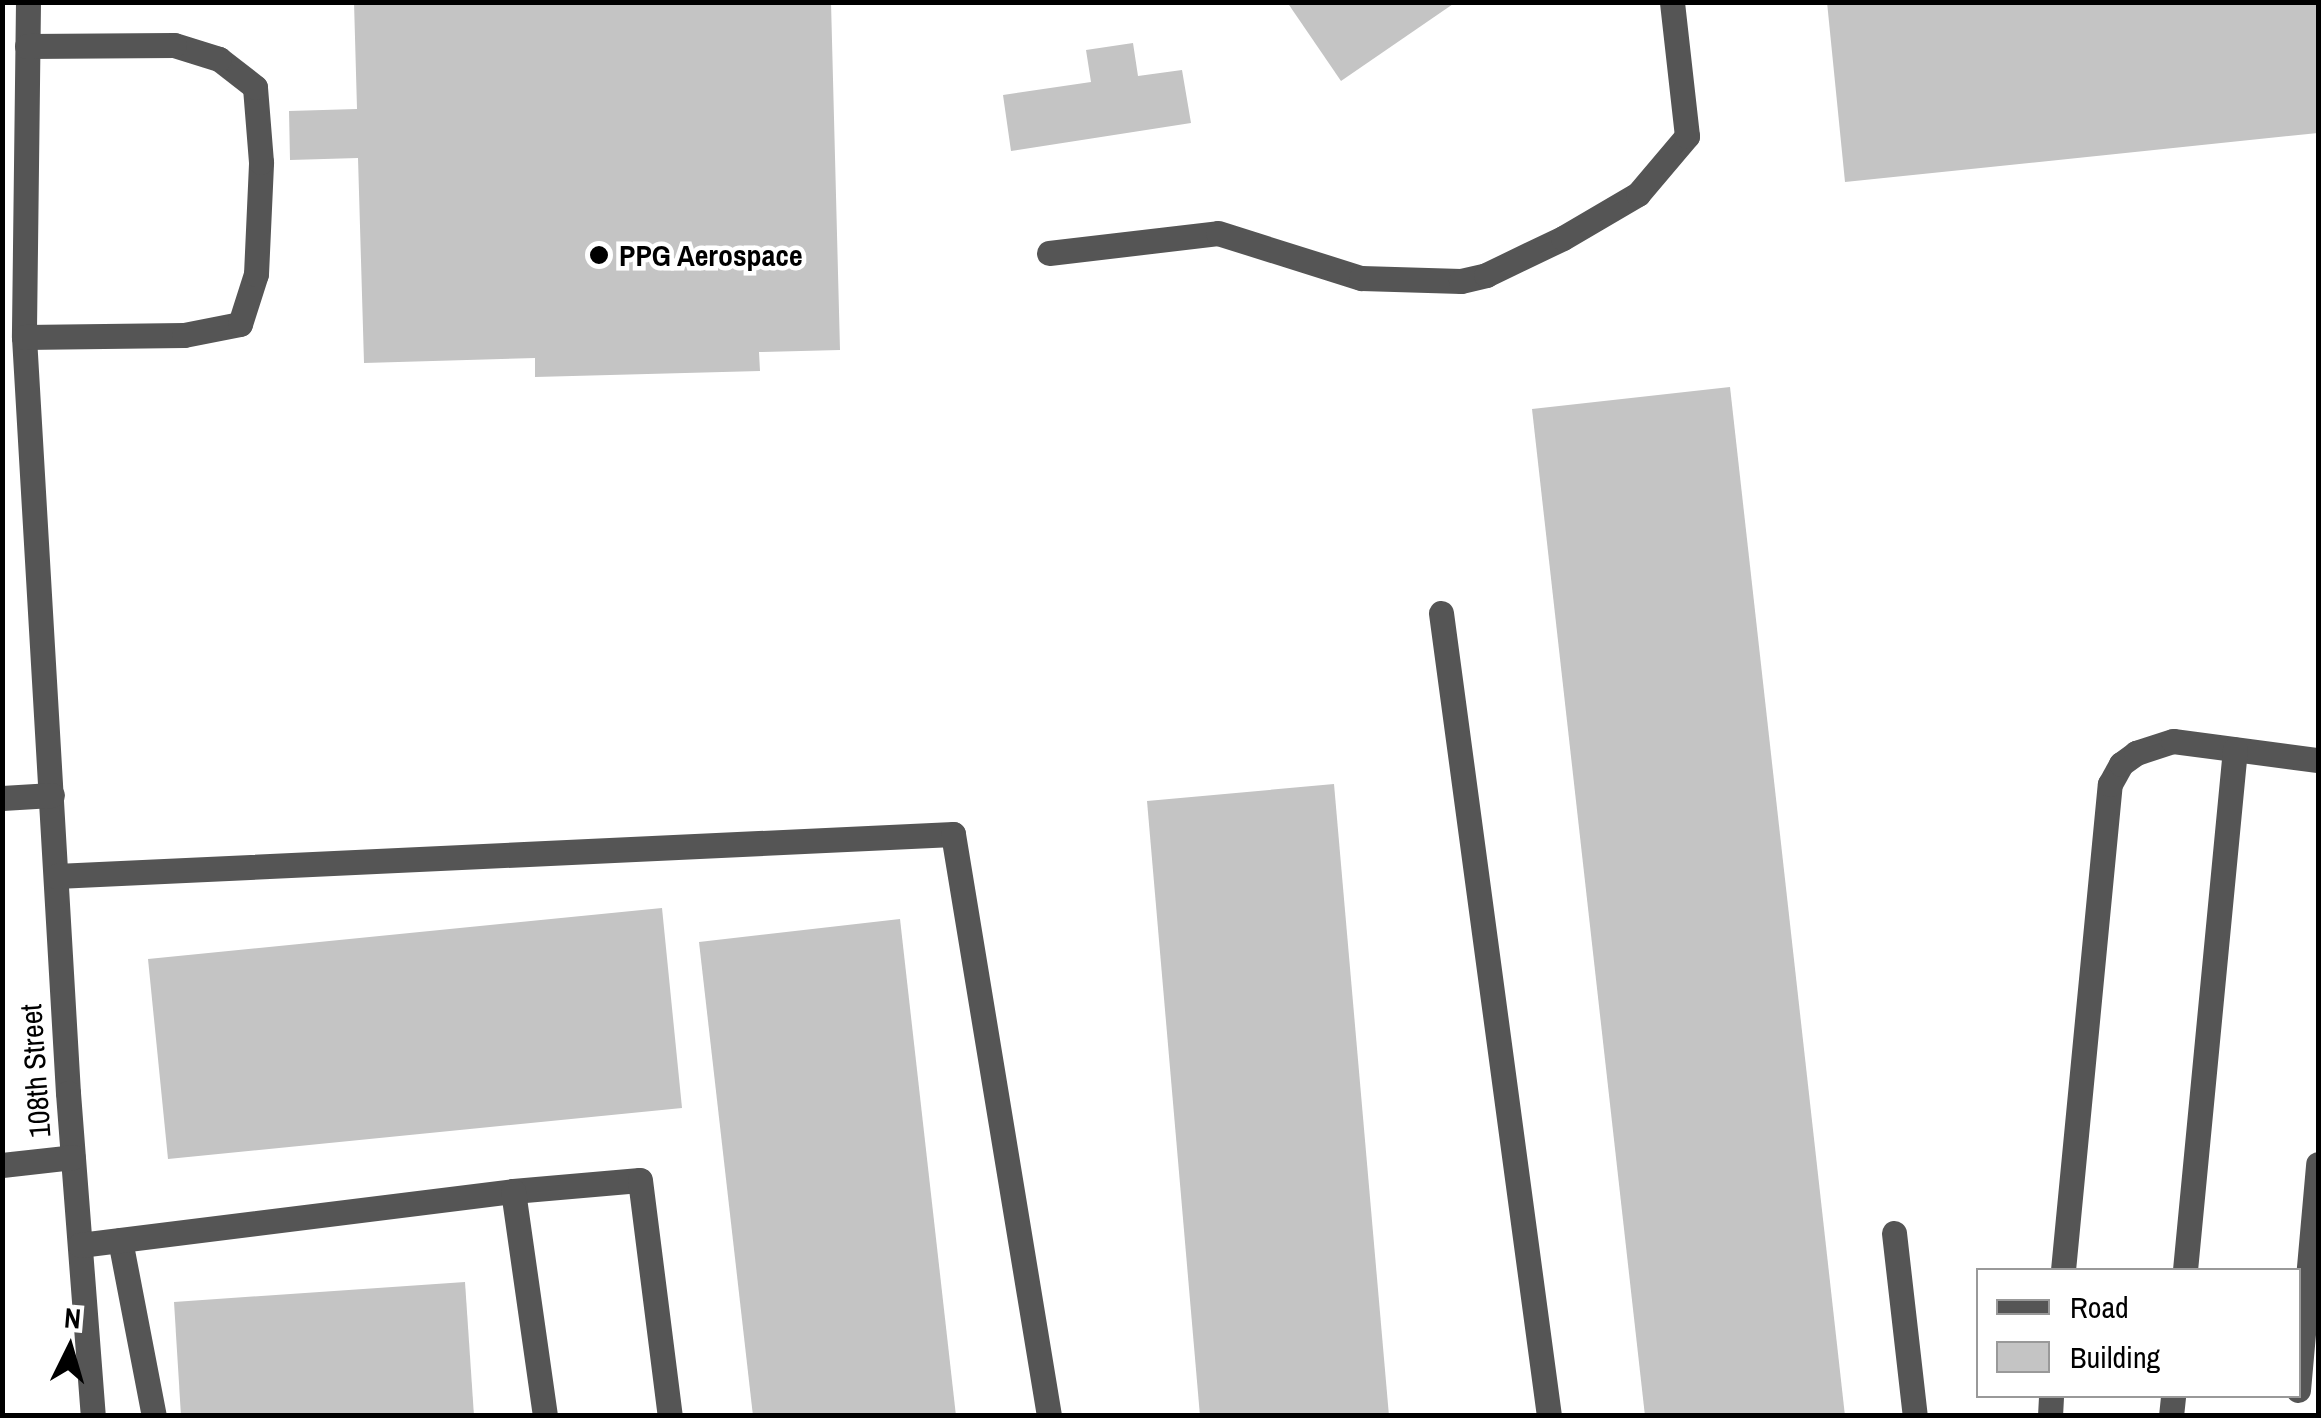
<!DOCTYPE html>
<style>
body{margin:0}
#map{position:relative;width:2321px;height:1418px;overflow:hidden;background:#fff;font-family:"Archivo Narrow",sans-serif}
div>[style]{position:absolute}
[style*='--x']{left:calc(var(--x)*1px);top:calc(var(--y)*1px);width:calc(var(--w)*1px);rotate:calc(var(--a)*1deg)}
.building>*{inset:0;background:#c4c4c4}
.minor>*{height:25px;margin:-12.5px;padding:0 12.5px;transform-origin:12.5px;border-radius:12.5px;background:#555}
.dots>*{width:28px;height:28px;translate:-50% -50%;box-sizing:border-box;border:5px solid #fff;border-radius:50%}
span{translate:-50% -50%;white-space:nowrap;text-align:center;line-height:1.15;-webkit-text-stroke:9px #fff;paint-order:stroke}
.poi-label{font-size:30px;color:#000;font-weight:700}
.left{translate:0 -50%;text-align:left}
.street-label{font-size:30px;color:#000}
.frame{position:absolute;inset:0;border:5px solid #000;pointer-events:none}
.legend{position:absolute;left:1976px;top:1268px;width:325px;height:130px;box-sizing:border-box;background:#fff;border:2px solid #999;margin:0;padding:12px 18px;list-style:none;font-size:30px;color:#000}
.legend li{display:flex;align-items:center;gap:20px;height:50px}
.legend b{width:50px;border:2px solid #999}
.north{position:absolute;left:20px;top:1298px;width:100px;height:100px;-webkit-text-stroke:8px #fff;paint-order:stroke;rotate:5deg;font-size:28px;font-weight:700;line-height:40px;text-align:center;color:#000}
.north::after{content:'';display:block;margin:auto;width:35px;height:45px;background:#000;clip-path:polygon(50% 0,100% 100%,50% 72%,0 100%)}
</style>
<div id="map">
<div class="building">
<i style="clip-path:polygon(354px 2px,831px 2px,840px 350px,759px 352px,760px 371px,535px 377px,535px 358px,364px 363px,358px 158px,290px 160px,289px 111px,357px 109px)"></i>
<i style="clip-path:polygon(1287px 2px,1456px 2px,1341px 81px)"></i>
<i style="clip-path:polygon(1827px 2px,2318px 2px,2318px 133px,1845px 182px)"></i>
<i style="clip-path:polygon(1133px 43px,1138px 76px,1182px 70px,1191px 123px,1011px 151px,1003px 95px,1091px 82px,1086px 50px)"></i>
<i style="clip-path:polygon(1730px 387px,1845px 1416px,1645px 1416px,1532px 409px)"></i>
<i style="clip-path:polygon(1334px 784px,1389px 1416px,1200px 1416px,1147px 801px)"></i>
<i style="clip-path:polygon(662px 908px,682px 1108px,168px 1159px,148px 959px)"></i>
<i style="clip-path:polygon(900px 919px,956px 1416px,753px 1416px,699px 942px)"></i>
<i style="clip-path:polygon(465px 1282px,474px 1416px,181px 1416px,174px 1302px)"></i>
</div>
<div class="minor">
<i style="--x:28;--y:2;--w:335;--a:90.7"></i>
<i style="--x:24;--y:337;--w:757;--a:86.67"></i>
<i style="--x:68;--y:1093;--w:324;--a:85.6"></i>
<i style="--x:1049;--y:253;--w:170;--a:-6.7"></i>
<i style="--x:1218;--y:233;--w:150;--a:17.5"></i>
<i style="--x:1361;--y:278;--w:100;--a:1.7"></i>
<i style="--x:1461;--y:281;--w:26;--a:-13"></i>
<i style="--x:1486;--y:275;--w:85;--a:-25.7"></i>
<i style="--x:1563;--y:238;--w:87;--a:-30.4"></i>
<i style="--x:1638;--y:194;--w:76;--a:-49.8"></i>
<i style="--x:1687;--y:136;--w:135;--a:-96.4"></i>
<i style="--x:24;--y:337;--w:160;--a:-0.7"></i>
<i style="--x:184;--y:335;--w:57;--a:-11.1"></i>
<i style="--x:240;--y:324;--w:52;--a:-72.3"></i>
<i style="--x:256;--y:274;--w:112;--a:-87.4"></i>
<i style="--x:261;--y:162;--w:75;--a:-94.6"></i>
<i style="--x:255;--y:87;--w:46;--a:-142.1"></i>
<i style="--x:219;--y:59;--w:47;--a:-162.7"></i>
<i style="--x:174;--y:45;--w:147;--a:179.6"></i>
<i style="--x:1441;--y:613;--w:810;--a:82.34"></i>
<i style="--x:2;--y:798;--w:50;--a:-3.4"></i>
<i style="--x:56;--y:876;--w:898;--a:-2.68"></i>
<i style="--x:953;--y:834;--w:590;--a:80.63"></i>
<i style="--x:2;--y:1165;--w:71;--a:-6.4"></i>
<i style="--x:513;--y:1191;--w:127;--a:-5"></i>
<i style="--x:640;--y:1180;--w:238;--a:82.8"></i>
<i style="--x:1894;--y:1233;--w:184;--a:83.5"></i>
<i style="--x:120;--y:1240;--w:179;--a:79.1"></i>
<i style="--x:80;--y:1245;--w:436;--a:-7.1"></i>
<i style="--x:513;--y:1191;--w:227;--a:81.9"></i>
<i style="--x:2063;--y:1270;--w:488;--a:-84.5"></i>
<i style="--x:2110;--y:784;--w:23;--a:-61"></i>
<i style="--x:2121;--y:764;--w:19;--a:-36"></i>
<i style="--x:2136;--y:753;--w:39;--a:-18"></i>
<i style="--x:2173;--y:741;--w:146;--a:7.5"></i>
<i style="--x:2185;--y:1270;--w:523;--a:-84.52"></i>
<i style="--x:2298;--y:1390;--w:227;--a:-84.9"></i>
<i style="--x:2050;--y:1416;--w:20;--a:-87"></i>
<i style="--x:2171;--y:1416;--w:20;--a:-84"></i>
</div>
<div class="dots">
<i style="left:599px;top:255px;background:#000"></i>
</div>
<div class="poi-label">
<span class="left" style="left:619px;top:255px">PPG Aerospace</span>
</div>
<div class="street-label">
<span style="left:35px;top:1071px;rotate:-94deg">108th Street</span>
</div>
<div class="frame"></div>
<ul class="legend">
<li><b style="height:12px;background:#555"></b>Road</li>
<li><b style="height:28px;background:#c4c4c4"></b>Building</li>
</ul>
<div class="north">N</div>
</div>
